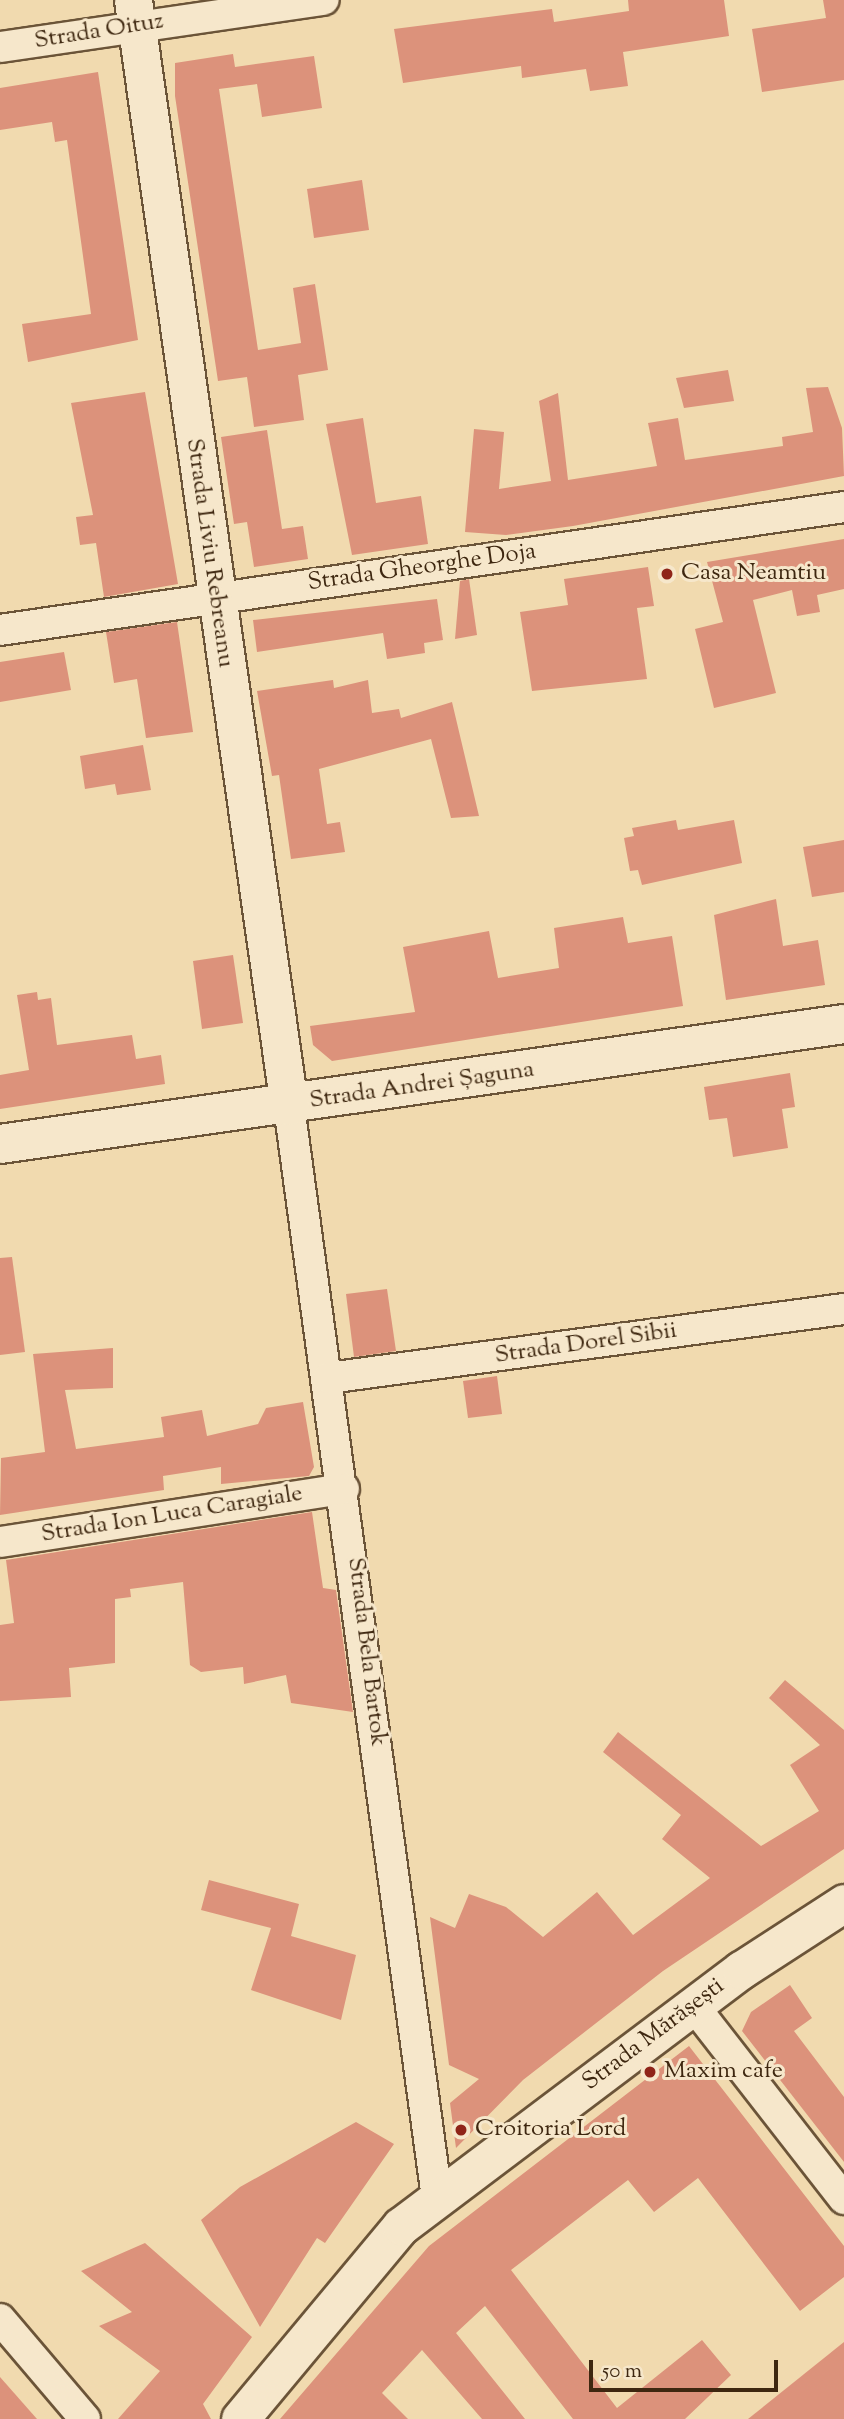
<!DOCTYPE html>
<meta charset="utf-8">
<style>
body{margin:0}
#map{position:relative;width:844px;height:2419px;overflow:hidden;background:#f1daaf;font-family:"Sorts Mill Goudy",serif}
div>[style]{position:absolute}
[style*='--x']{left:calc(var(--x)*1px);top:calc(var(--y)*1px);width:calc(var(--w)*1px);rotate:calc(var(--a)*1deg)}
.building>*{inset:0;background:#dc927b}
.roads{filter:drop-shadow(2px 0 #6b5438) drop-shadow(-2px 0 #6b5438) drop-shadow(0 2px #6b5438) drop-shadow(0 -2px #6b5438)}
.minor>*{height:30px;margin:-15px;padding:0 15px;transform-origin:15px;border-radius:15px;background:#f6e7cb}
.tertiary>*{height:37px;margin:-18.5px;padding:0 18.5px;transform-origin:18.5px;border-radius:18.5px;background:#f6e7cb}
.secondary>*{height:38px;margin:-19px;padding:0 19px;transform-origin:19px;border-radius:19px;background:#f6e7cb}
.dots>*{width:19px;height:19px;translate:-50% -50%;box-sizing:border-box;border:4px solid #f6e7cb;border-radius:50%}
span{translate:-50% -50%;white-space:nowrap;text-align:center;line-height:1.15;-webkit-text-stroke:6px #f6e7cb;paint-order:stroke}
.street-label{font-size:24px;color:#3e2710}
.poi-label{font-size:24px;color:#3e2710}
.left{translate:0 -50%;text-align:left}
.scale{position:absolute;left:589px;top:2360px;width:189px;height:32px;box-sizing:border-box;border:4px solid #3e2710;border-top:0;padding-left:9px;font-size:21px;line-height:24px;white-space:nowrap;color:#3e2710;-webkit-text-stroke:5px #f6e7cb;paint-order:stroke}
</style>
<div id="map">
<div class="building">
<i style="clip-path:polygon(628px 0,724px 0,729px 36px,623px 52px,628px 86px,590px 91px,586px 69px,522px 78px,521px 66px,403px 83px,394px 29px,552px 9px,554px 22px,629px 11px)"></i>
<i style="clip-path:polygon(823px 0,844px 0,844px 80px,762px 92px,752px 29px,826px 18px)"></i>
<i style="clip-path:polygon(233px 54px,235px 67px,314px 56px,322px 108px,262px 117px,257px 84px,219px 89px,258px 350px,301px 343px,293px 288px,315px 284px,328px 370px,298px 375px,304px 420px,254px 427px,247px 377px,218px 381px,175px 96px,175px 63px)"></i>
<i style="clip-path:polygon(98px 72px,138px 340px,28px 362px,22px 324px,91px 314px,67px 140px,55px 142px,52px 122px,0 130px,0 88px)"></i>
<i style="clip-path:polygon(362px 180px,369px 230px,314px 238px,307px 189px)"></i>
<i style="clip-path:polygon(728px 370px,734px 401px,684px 408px,676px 378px)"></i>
<i style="clip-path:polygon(828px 387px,842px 428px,844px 476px,573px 526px,506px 535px,465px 532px,474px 429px,504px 432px,499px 489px,551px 481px,539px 401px,558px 393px,568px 480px,657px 466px,648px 423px,678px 418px,685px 460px,783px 446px,782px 437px,813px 432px,806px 388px)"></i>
<i style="clip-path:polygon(145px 392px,178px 584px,104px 597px,96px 543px,80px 545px,76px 517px,93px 515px,71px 403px)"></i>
<i style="clip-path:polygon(363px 418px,376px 503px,421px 496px,428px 544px,352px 555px,326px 424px)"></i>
<i style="clip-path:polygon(267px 430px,282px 529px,303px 526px,308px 559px,254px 567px,247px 522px,234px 524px,221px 437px)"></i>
<i style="clip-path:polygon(844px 539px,844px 589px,817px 595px,820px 612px,797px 616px,792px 590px,753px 600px,776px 693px,714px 708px,695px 629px,723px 622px,707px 562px)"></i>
<i style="clip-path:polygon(648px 567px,654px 606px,637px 608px,647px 679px,532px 691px,520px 612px,568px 605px,564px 579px)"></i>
<i style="clip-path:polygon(469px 579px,477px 635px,455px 639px,460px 581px)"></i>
<i style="clip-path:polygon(437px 599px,443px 640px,424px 643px,425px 653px,387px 659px,383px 633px,257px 652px,253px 620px)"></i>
<i style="clip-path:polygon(177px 622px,193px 732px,146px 738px,137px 679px,114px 683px,106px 632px)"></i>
<i style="clip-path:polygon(64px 652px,71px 690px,0 702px,0 662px)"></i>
<i style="clip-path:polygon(333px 680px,334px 688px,368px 680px,372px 713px,399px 709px,401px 718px,452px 702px,479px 816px,451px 818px,431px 739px,319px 769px,327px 824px,340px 822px,345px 852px,291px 859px,279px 775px,272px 776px,257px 691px)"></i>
<i style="clip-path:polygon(143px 745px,151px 790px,117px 795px,115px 784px,85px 789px,80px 756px)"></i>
<i style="clip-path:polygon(676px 820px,678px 830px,734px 820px,742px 863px,642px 885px,638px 870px,630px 871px,624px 838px,634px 836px,632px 828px)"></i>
<i style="clip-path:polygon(844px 840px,844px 892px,812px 897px,803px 847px)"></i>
<i style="clip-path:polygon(776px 899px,783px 946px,818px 940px,825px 985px,726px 1000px,714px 915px)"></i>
<i style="clip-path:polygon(623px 917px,628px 943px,672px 936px,683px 1006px,332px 1061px,313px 1045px,310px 1026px,415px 1012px,403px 947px,489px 931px,498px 978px,559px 968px,554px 928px)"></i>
<i style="clip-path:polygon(233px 955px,243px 1023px,202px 1029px,193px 961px)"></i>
<i style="clip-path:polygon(37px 992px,38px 1000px,51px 998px,57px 1045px,132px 1035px,136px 1059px,161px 1055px,165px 1084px,0 1109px,0 1075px,29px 1070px,17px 995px)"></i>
<i style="clip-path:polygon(790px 1073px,795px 1107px,782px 1109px,788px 1148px,733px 1157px,727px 1118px,709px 1120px,704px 1087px)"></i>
<i style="clip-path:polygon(12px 1257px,25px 1352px,0 1355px,0 1258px)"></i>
<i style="clip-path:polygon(387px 1289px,396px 1351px,354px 1357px,346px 1294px)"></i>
<i style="clip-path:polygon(113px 1348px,113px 1388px,65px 1390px,76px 1449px,164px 1437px,161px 1417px,202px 1410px,207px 1436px,258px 1424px,266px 1408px,303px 1402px,314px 1467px,309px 1476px,221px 1484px,221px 1467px,163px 1476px,164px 1490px,0 1515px,1px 1458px,45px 1452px,33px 1354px)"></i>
<i style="clip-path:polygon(497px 1376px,502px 1414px,468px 1418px,463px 1381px)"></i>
<i style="clip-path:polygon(312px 1512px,323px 1588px,336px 1590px,353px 1712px,291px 1703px,286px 1675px,244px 1684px,243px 1667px,201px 1672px,190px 1665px,183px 1582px,130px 1589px,131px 1597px,115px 1599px,115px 1663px,69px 1668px,71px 1697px,0 1701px,0 1625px,14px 1623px,6px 1560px)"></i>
<i style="clip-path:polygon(785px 1680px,844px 1730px,844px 1849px,663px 1971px,523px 2080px,456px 2148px,450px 2103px,479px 2079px,449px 2065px,430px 1917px,455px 1928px,469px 1894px,506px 1907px,543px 1937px,597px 1892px,633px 1935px,710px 1878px,662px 1839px,681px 1815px,603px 1752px,618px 1732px,761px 1846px,819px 1811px,790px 1765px,820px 1745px,769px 1698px)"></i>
<i style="clip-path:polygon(209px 1880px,299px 1904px,291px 1936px,356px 1955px,341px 2020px,251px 1990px,271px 1928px,201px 1910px)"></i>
<i style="clip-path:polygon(790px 1985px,812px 2018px,794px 2031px,844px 2097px,844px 2162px,742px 2031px,751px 2012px)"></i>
<i style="clip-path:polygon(689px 2046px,844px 2246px,844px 2277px,800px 2311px,698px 2178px,654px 2212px,628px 2180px,511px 2270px,617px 2408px,702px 2340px,731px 2375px,685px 2419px,573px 2419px,485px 2306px,456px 2333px,525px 2419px,482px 2419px,422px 2350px,382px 2393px,408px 2419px,280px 2419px,429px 2246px)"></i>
<i style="clip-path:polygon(356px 2122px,394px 2144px,325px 2243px,317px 2238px,260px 2327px,201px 2220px,240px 2187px)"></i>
<i style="clip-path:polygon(145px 2243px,252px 2337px,203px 2404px,211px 2419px,118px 2419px,160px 2371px,99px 2326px,132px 2312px,81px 2271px)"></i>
<i style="clip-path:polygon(844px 2342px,844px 2419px,748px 2419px)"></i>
<i style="clip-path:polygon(0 2377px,37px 2419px,0 2419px)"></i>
</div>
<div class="roads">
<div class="minor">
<i style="--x:0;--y:47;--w:327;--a:-8.3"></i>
<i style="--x:0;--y:630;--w:853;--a:-8.29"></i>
<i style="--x:289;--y:1106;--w:1102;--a:82.28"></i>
<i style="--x:328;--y:1378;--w:521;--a:-7.62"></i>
<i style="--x:0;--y:1542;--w:348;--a:-8.8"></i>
<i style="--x:693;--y:2005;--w:246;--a:52.1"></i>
<i style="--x:0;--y:2319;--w:131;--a:49.6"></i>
</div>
<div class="tertiary">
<i style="--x:133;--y:0;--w:1117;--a:81.97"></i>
<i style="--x:240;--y:2419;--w:251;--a:-50.2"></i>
<i style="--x:401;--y:2226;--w:426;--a:-37"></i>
<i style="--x:741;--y:1970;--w:123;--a:-33"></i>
</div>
<div class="secondary">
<i style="--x:0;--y:1144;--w:852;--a:-8.09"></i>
</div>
</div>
<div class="dots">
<i style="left:667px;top:574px;background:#8f2418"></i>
<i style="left:650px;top:2072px;background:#8f2418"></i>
<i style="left:461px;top:2130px;background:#8f2418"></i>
</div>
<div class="street-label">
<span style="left:99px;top:32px;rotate:-9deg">Strada Oituz</span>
<span style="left:209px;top:553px;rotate:82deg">Strada Liviu Rebreanu</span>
<span style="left:422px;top:568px;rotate:-8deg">Strada Gheorghe Doja</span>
<span style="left:422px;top:1086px;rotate:-8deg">Strada Andrei Șaguna</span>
<span style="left:586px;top:1344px;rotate:-8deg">Strada Dorel Sibii</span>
<span style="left:172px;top:1515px;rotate:-9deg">Strada Ion Luca Caragiale</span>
<span style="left:366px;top:1652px;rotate:83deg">Strada Bela Bartok</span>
<span style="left:654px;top:2035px;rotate:-37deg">Strada Mărășești</span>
</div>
<div class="poi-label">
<span class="left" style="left:681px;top:574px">Casa Neamtiu</span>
<span class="left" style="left:664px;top:2072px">Maxim cafe</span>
<span class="left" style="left:475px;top:2130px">Croitoria Lord</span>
</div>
<div class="scale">50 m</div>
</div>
